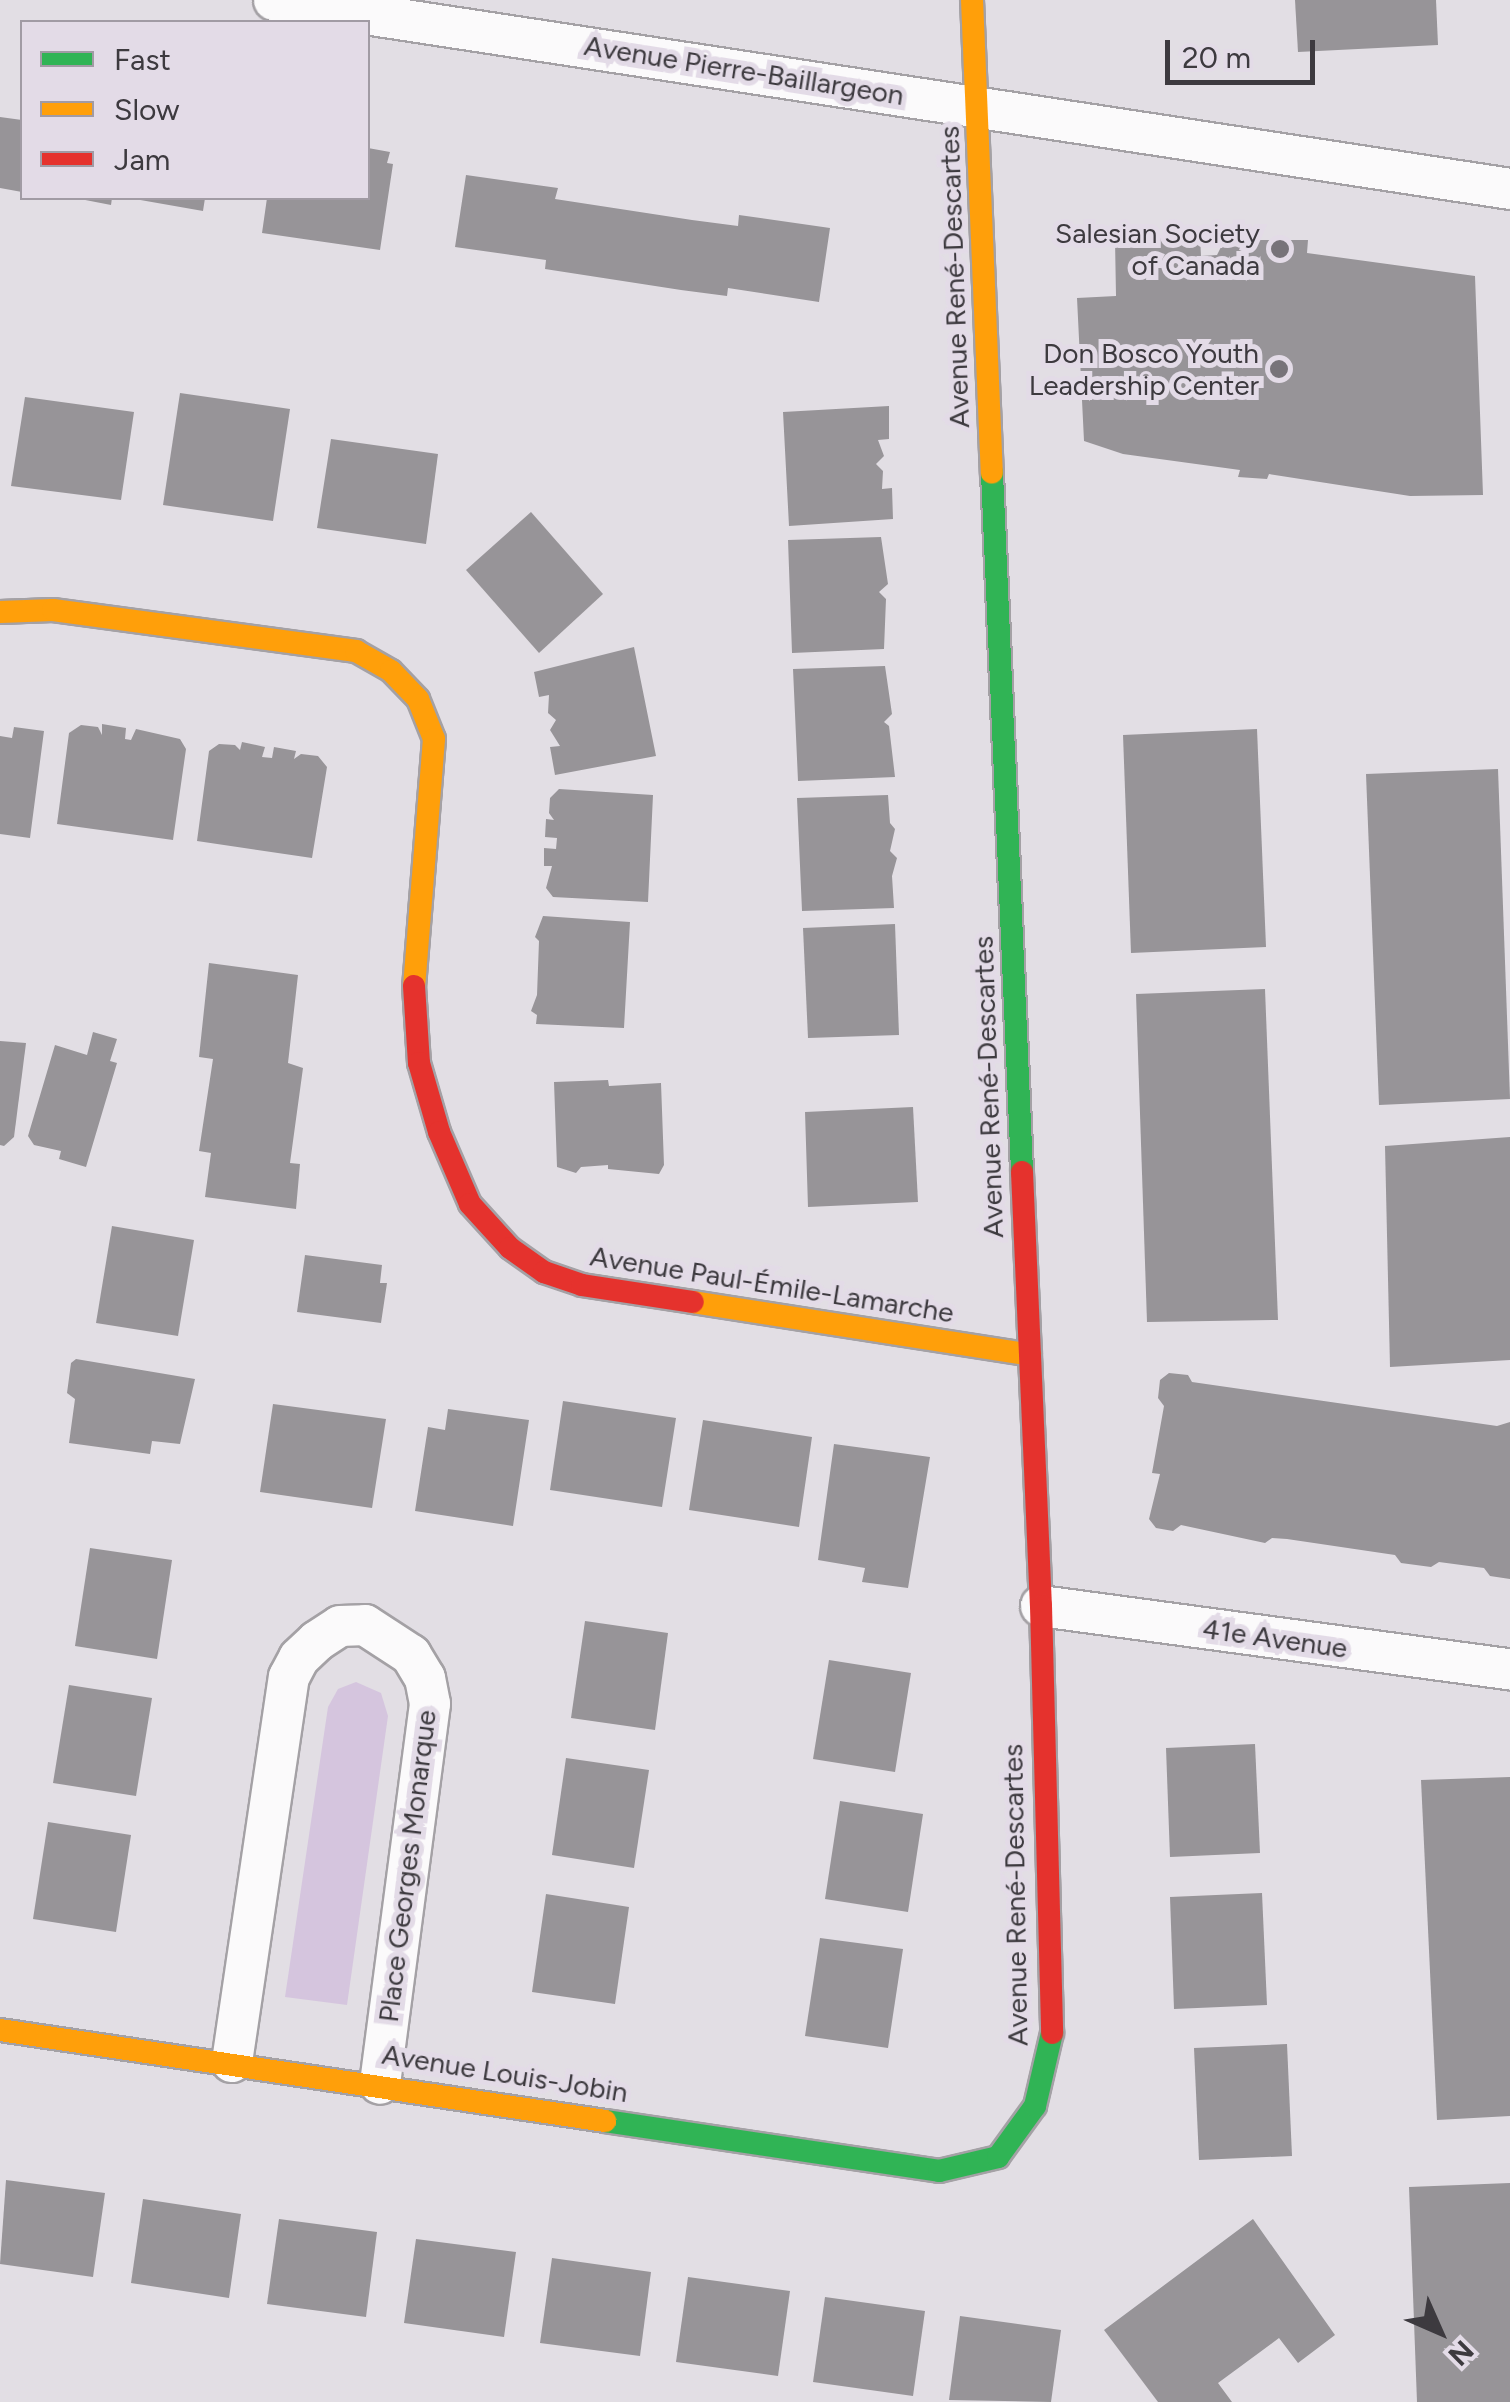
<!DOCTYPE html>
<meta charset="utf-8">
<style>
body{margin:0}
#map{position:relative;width:1510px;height:2402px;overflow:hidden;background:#e2dee4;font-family:Figtree,sans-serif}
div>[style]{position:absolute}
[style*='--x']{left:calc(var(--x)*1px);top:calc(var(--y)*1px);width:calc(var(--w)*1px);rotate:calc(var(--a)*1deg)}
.green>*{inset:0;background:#d5c5de}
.building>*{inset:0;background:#979498}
.roads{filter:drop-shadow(2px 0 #a4a1a5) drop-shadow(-2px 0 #a4a1a5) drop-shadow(0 2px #a4a1a5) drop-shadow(0 -2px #a4a1a5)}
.street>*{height:40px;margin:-20px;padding:0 20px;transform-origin:20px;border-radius:20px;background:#fbfafb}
.fast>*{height:22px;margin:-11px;padding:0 11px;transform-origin:11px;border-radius:11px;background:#30b455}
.slow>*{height:22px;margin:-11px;padding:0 11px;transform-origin:11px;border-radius:11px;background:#ff9f0a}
.jam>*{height:22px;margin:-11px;padding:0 11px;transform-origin:11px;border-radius:11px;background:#e5322d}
.dots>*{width:28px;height:28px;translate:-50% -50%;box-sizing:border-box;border:5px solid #e3dbe7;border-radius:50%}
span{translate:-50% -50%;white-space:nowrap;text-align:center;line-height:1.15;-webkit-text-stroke:10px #e3dbe7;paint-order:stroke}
.street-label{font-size:28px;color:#3d3a3f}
.poi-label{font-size:28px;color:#3d3a3f}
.right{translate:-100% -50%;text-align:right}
.legend{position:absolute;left:20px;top:20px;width:350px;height:180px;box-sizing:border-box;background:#e3dbe7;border:2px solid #a19ba4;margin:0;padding:12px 18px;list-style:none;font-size:30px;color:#3d3a3f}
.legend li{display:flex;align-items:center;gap:20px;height:50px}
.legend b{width:50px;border:2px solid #a19ba4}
.north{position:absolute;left:1390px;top:2282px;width:100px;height:100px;-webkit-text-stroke:8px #e3dbe7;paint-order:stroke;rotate:135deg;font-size:28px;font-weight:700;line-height:40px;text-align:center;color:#3d3a3f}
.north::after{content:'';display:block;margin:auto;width:35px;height:45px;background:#3d3a3f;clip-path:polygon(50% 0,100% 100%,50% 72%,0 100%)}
.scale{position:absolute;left:1165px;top:40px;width:150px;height:45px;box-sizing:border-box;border:5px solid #3d3a3f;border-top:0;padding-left:12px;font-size:30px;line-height:35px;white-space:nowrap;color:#3d3a3f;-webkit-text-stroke:8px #e3dbe7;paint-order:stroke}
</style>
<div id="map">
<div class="green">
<i style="clip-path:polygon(356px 1682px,381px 1693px,388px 1716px,347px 2005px,285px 1997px,328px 1707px,338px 1689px)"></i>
</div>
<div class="building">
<i style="clip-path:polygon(1295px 0,1436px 0,1438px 45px,1298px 52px)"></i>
<i style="clip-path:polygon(0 117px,22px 120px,22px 192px,0 188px)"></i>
<i style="clip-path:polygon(368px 148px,390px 152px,387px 163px,393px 164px,380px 250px,262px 233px,267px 198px,368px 198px)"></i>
<i style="clip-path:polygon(466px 175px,558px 188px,555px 199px,692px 220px,738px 226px,739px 215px,830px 228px,819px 302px,728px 288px,727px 296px,681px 290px,545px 269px,546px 260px,455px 247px)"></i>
<i style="clip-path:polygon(75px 198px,112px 198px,111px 205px)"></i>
<i style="clip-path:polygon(129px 198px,205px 198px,203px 211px)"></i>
<i style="clip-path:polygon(1200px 236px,1201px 256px,1217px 255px,1221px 247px,1252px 246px,1251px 240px,1308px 240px,1307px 253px,1475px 276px,1483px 495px,1410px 496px,1269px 474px,1267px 479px,1238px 477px,1240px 470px,1123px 454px,1084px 441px,1077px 298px,1116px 296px,1115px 240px)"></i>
<i style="clip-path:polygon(180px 393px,290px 409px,273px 521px,163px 505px)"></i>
<i style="clip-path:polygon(25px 397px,134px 412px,121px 500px,11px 486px)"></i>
<i style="clip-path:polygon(889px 406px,889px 439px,878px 440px,884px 456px,876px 464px,883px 471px,882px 489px,892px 488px,893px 519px,789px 526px,783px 412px)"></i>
<i style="clip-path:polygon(331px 439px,438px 454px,426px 544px,317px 528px)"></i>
<i style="clip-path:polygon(531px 512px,603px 594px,539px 653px,466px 570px)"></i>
<i style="clip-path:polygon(881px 537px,888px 584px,879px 592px,886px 599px,884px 649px,792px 653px,788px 540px)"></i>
<i style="clip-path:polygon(634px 647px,656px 756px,555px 775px,550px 747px,560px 746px,550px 730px,556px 720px,548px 713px,549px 695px,539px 697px,534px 672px)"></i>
<i style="clip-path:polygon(885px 666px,892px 714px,884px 722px,889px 726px,895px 777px,798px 781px,793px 669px)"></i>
<i style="clip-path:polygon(102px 724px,126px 728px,125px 739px,131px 740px,136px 729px,180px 739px,186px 749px,173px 840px,57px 824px,69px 733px,81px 725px,98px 727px,102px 735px)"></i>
<i style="clip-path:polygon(14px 727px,44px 731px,30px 838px,0 834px,0 736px,12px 738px)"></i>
<i style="clip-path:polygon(1257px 729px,1266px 947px,1131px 953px,1123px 735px)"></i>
<i style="clip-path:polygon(242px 742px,265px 747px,262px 757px,272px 758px,274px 747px,296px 751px,294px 759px,301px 754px,318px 756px,327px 767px,312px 858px,197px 841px,209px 751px,219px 744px,235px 745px,240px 750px)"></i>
<i style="clip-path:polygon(1498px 769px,1510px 1099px,1379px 1105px,1366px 774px)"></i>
<i style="clip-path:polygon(559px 789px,653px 795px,648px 902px,553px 897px,546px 888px,552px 866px,544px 866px,544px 848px,556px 849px,557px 838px,545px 837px,546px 819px,554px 820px,549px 813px,550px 798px)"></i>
<i style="clip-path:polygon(888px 795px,890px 823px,895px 829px,890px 851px,897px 858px,892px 876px,894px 908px,802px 911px,797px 798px)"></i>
<i style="clip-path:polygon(543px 916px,630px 922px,624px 1028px,536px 1024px,537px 1015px,531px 1011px,537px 995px,539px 941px,535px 937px)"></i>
<i style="clip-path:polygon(895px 924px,899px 1035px,808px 1038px,803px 928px)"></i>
<i style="clip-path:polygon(209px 963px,298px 975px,288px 1063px,303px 1068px,290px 1163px,300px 1164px,296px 1209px,205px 1197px,211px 1153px,199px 1151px,213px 1059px,199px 1057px)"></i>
<i style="clip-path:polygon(1265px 989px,1278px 1320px,1147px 1322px,1136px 994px)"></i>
<i style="clip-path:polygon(93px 1032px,117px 1039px,110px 1061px,117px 1063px,86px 1167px,59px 1159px,61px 1151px,34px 1145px,28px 1136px,55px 1045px,87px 1055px)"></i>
<i style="clip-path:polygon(0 1041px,26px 1043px,14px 1137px,4px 1146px,0 1145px)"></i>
<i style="clip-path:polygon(608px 1080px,609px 1086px,661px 1083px,664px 1165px,659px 1174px,608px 1169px,608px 1165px,581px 1167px,576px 1173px,557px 1167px,554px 1082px)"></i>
<i style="clip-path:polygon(913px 1107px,918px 1202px,808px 1207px,805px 1112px)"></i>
<i style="clip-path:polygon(1510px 1137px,1510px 1360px,1390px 1367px,1385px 1146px)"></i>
<i style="clip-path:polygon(112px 1226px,194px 1240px,178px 1336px,96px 1323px)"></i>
<i style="clip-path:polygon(305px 1255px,382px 1265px,380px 1283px,387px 1283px,381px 1323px,297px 1312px)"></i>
<i style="clip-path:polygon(76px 1359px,195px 1379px,180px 1444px,152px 1441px,150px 1454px,69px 1443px,75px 1399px,67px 1393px,71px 1363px)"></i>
<i style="clip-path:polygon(1169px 1373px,1188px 1375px,1192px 1382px,1497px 1426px,1510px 1422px,1510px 1579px,1490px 1576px,1484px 1568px,1439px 1562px,1431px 1567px,1401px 1563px,1395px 1555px,1287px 1539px,1272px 1538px,1265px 1543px,1181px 1525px,1173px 1531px,1156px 1528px,1149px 1519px,1160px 1474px,1152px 1473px,1164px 1406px,1158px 1398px,1160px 1380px)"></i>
<i style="clip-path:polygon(563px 1401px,676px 1418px,662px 1507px,550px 1490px)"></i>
<i style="clip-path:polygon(273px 1404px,386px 1419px,372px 1508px,260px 1492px)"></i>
<i style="clip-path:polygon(448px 1409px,529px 1420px,513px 1526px,415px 1511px,428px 1427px,445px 1430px)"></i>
<i style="clip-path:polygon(703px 1420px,812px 1437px,799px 1527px,689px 1510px)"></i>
<i style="clip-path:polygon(834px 1444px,930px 1457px,908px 1588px,862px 1582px,865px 1568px,818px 1560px)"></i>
<i style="clip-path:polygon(90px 1548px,172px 1560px,157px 1659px,75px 1646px)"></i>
<i style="clip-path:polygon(585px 1621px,668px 1633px,655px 1730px,571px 1718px)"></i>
<i style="clip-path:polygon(829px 1660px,911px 1673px,895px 1772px,813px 1759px)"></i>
<i style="clip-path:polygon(69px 1685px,152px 1698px,136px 1796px,53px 1783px)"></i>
<i style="clip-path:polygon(1255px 1744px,1260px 1853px,1170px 1857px,1166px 1748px)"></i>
<i style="clip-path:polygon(566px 1758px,649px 1770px,634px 1868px,552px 1855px)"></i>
<i style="clip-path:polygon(1510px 1777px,1510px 2116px,1437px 2120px,1421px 1780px)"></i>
<i style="clip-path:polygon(840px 1801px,923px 1814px,908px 1912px,825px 1899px)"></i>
<i style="clip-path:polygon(48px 1822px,131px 1835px,116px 1932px,33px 1919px)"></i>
<i style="clip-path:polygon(1262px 1893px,1267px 2005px,1174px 2009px,1170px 1897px)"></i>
<i style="clip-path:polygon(546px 1894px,629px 1907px,615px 2004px,532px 1992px)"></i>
<i style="clip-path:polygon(820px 1938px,903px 1949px,888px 2048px,805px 2036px)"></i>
<i style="clip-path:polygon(1287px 2044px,1292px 2156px,1199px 2160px,1194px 2048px)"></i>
<i style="clip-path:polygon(6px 2180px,105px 2193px,93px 2277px,0 2264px)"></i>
<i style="clip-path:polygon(1510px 2183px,1510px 2402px,1417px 2402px,1409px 2187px)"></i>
<i style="clip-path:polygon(143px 2199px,241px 2214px,229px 2298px,131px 2283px)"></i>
<i style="clip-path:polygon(279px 2219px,377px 2232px,366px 2317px,267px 2304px)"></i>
<i style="clip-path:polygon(1253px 2219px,1335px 2335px,1298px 2363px,1279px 2338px,1218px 2383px,1232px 2402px,1158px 2402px,1104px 2330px)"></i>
<i style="clip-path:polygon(416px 2239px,516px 2252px,504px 2337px,404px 2323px)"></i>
<i style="clip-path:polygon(552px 2258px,651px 2272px,640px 2356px,540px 2343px)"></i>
<i style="clip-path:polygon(688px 2277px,790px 2291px,778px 2376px,676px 2362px)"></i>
<i style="clip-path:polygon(825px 2297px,925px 2311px,913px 2396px,813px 2382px)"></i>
<i style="clip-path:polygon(960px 2316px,1061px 2330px,1051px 2402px,949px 2400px)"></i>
</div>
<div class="roads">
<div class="street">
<i style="--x:274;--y:0;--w:1250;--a:8.69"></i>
<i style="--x:1041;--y:1606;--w:473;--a:7.7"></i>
<i style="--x:232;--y:2062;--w:389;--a:-81.6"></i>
<i style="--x:289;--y:1677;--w:21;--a:-62"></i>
<i style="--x:299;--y:1658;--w:25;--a:-43"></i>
<i style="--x:317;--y:1641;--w:27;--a:-33"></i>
<i style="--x:340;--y:1626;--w:25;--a:-2"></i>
<i style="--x:365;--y:1625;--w:55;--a:33.1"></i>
<i style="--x:411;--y:1655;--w:27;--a:59"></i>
<i style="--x:425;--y:1678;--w:26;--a:79"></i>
<i style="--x:430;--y:1704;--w:383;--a:97.5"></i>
</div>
<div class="fast">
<i style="--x:992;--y:473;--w:700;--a:87.54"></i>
<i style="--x:605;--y:2121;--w:338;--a:8.5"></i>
<i style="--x:939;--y:2171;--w:61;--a:-13.3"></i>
<i style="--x:998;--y:2157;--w:63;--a:-54"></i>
<i style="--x:1035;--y:2106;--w:75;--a:-76.9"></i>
</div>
<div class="slow">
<i style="--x:972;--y:0;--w:473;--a:87.6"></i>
<i style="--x:0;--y:612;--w:53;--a:-2.2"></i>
<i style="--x:53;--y:610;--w:306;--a:7.7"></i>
<i style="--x:356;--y:651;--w:40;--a:29.7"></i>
<i style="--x:391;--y:671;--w:39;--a:46"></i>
<i style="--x:418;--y:699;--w:43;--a:68.2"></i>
<i style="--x:434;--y:739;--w:248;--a:94.6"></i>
<i style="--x:693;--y:1302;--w:341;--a:8.9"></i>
<i style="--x:0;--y:2030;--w:612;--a:8.55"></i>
</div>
<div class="jam">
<i style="--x:414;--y:986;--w:77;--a:86.3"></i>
<i style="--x:419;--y:1063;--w:72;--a:73.8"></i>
<i style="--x:439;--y:1132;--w:78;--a:66.7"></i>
<i style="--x:470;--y:1204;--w:59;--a:47.7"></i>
<i style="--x:510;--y:1248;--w:42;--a:35.2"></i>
<i style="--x:544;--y:1272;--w:40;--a:18.9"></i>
<i style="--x:582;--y:1285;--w:112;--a:8.7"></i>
<i style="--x:1022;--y:1172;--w:434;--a:87.5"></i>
<i style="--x:1041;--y:1606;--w:427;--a:88.5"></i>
</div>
</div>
<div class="dots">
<i style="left:1280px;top:249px;background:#777379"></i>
<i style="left:1279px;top:369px;background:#777379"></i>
</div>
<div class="street-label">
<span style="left:744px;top:70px;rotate:9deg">Avenue Pierre-Baillargeon</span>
<span style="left:954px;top:277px;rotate:-92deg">Avenue René-Descartes</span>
<span style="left:988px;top:1087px;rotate:-92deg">Avenue René-Descartes</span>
<span style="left:772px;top:1284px;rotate:9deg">Avenue Paul-Émile-Lamarche</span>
<span style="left:1275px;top:1638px;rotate:8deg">41e Avenue</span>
<span style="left:407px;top:1866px;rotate:-83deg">Place Georges Monarque</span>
<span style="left:1015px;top:1895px;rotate:-91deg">Avenue René-Descartes</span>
<span style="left:505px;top:2073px;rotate:9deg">Avenue Louis-Jobin</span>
</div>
<div class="poi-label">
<span class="right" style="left:1260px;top:249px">Salesian Society<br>of Canada</span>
<span class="right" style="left:1259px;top:369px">Don Bosco Youth<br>Leadership Center</span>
</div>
<ul class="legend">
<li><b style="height:12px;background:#30b455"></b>Fast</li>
<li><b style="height:12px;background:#ff9f0a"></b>Slow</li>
<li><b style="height:12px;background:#e5322d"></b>Jam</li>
</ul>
<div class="north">N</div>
<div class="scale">20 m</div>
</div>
